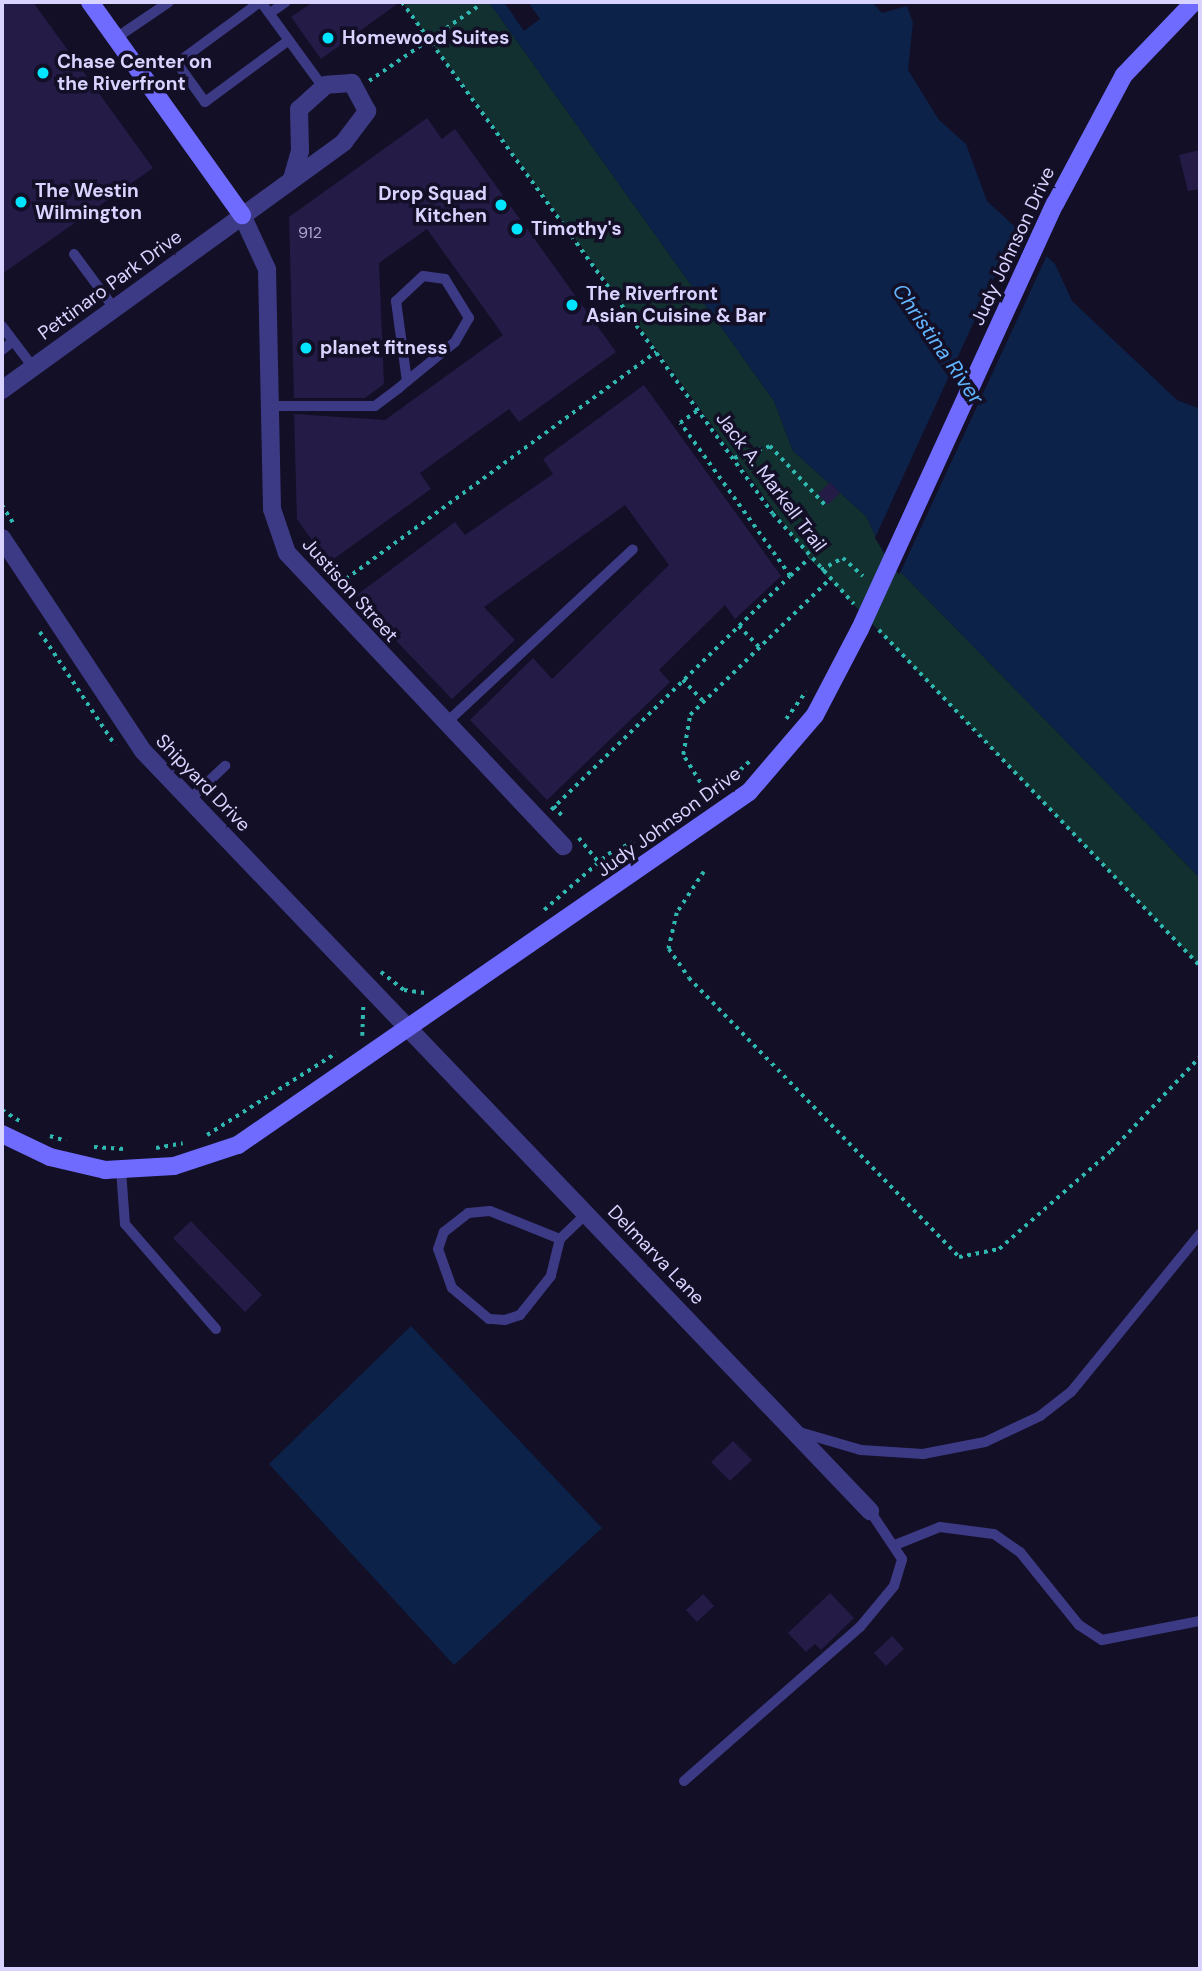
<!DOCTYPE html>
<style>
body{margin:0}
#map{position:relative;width:1202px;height:1971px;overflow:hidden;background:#130f26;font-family:"DM Sans",sans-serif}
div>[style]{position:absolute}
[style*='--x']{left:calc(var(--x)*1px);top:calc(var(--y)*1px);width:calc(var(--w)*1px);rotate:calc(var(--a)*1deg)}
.green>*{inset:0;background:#12302f}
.water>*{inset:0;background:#0c2248}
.pier>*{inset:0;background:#130f26}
.building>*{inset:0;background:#241b47}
.path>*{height:3.5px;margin-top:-1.75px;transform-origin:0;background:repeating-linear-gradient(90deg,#2fb8b0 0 3.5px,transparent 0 8.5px)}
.lane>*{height:10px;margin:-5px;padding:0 5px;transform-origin:5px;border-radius:5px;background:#3d3a85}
.street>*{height:18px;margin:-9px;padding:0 9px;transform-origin:9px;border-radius:9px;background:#3d3a85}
.secondary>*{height:18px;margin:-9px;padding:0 9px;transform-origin:9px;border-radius:9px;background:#6f6bff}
.secondary-bridge>*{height:18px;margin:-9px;padding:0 9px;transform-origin:9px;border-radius:9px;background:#6f6bff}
.dots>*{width:19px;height:19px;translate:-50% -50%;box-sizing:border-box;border:4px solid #130f26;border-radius:50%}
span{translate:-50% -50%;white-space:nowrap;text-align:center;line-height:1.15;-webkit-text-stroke:7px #130f26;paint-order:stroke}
.number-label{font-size:16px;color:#aca6d1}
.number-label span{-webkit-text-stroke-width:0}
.poi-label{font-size:19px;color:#d9d4ff;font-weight:700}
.left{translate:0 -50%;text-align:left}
.right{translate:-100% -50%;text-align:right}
.street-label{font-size:19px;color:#d9d4ff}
.water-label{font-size:21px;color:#62b6ff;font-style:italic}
.frame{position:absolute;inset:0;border:4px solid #d9d4ff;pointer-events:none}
</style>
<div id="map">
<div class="green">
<i style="clip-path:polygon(402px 2px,489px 2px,774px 401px,793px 451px,866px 516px,885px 556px,1200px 878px,1200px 966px,809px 558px)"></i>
</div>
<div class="water">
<i style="clip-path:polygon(489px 2px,872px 2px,882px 13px,907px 6px,913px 23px,908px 70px,939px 120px,966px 144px,987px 201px,1055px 264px,1072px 301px,1177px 400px,1200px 409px,1200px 878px,885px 556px,866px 516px,793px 451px,774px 401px)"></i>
<i style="clip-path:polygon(411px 1326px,602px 1528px,454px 1665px,269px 1464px)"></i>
</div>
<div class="pier">
<i style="clip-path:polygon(504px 2px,528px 2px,540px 19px,524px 31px)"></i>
<i style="clip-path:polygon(1018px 225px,1048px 253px,899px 575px,875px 538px)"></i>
</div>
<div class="building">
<i style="clip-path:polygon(2px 2px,33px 2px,153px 168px,2px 274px)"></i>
<i style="clip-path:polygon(313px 2px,400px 2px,321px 59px,291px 17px)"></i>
<i style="clip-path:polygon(427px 118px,442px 139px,455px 129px,616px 352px,519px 422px,509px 409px,420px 473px,431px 489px,328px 563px,297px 519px,294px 414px,385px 420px,503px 335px,427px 229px,379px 263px,384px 384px,365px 398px,294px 398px,289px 217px)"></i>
<i style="clip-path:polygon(1200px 150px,1200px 189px,1188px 191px,1179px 155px)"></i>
<i style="clip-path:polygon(644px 385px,781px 576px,735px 619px,725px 605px,659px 670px,670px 682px,547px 800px,470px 720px,533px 658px,552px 679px,669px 565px,625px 505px,484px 607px,515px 640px,452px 699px,354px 597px,455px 522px,465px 535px,553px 474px,543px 459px)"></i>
<i style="clip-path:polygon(830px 482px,840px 493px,828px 505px,818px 494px)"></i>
<i style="clip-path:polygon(191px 1221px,262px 1295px,245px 1312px,173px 1238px)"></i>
<i style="clip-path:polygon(733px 1441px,752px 1460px,730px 1481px,711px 1462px)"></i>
<i style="clip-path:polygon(830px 1593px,854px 1618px,821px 1650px,815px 1644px,806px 1652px,788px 1633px)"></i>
<i style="clip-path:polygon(703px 1594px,714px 1606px,697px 1622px,686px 1610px)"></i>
<i style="clip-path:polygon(892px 1636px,904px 1649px,886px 1666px,874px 1653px)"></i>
</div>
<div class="path">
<i style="--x:402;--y:2;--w:632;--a:54.07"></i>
<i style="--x:773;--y:514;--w:121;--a:48"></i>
<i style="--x:369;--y:81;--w:131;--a:-34.4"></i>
<i style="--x:734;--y:458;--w:38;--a:-18"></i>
<i style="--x:770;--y:446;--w:83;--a:46.9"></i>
<i style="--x:2;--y:505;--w:22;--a:58"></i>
<i style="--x:821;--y:570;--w:25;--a:-29"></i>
<i style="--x:843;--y:558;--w:27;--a:42"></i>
<i style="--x:790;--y:576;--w:26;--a:-43"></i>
<i style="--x:339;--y:584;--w:393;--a:-36.2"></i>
<i style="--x:739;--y:626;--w:29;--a:46"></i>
<i style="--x:879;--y:630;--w:465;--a:46.3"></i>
<i style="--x:40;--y:632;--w:136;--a:56.4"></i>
<i style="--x:683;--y:680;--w:28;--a:46"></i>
<i style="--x:786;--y:719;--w:34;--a:-54"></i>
<i style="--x:721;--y:787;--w:38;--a:-42"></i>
<i style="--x:709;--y:797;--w:49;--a:-121.8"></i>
<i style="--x:683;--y:755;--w:41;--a:-80.1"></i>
<i style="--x:690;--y:715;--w:195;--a:-44.2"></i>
<i style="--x:554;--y:806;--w:16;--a:50"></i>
<i style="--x:551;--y:810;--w:334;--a:-44.4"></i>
<i style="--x:790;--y:576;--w:188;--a:-125.7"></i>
<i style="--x:680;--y:423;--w:22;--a:-36"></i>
<i style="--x:579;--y:838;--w:41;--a:50.9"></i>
<i style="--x:704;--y:872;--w:49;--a:123.4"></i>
<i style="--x:677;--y:913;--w:37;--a:103"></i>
<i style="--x:669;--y:949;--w:35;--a:55"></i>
<i style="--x:689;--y:978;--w:388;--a:45.9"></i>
<i style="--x:959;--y:1257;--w:41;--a:-11.3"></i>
<i style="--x:999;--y:1249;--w:149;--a:-41.2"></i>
<i style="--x:1111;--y:1151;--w:129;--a:-46.6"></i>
<i style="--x:544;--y:910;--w:85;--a:-41.2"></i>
<i style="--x:608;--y:854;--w:61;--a:-25.3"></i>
<i style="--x:381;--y:972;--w:29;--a:38"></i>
<i style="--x:404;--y:990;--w:21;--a:8"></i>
<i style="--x:362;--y:1036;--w:29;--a:-88"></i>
<i style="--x:2;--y:1110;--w:22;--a:32"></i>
<i style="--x:207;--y:1135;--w:153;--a:-32.4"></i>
<i style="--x:50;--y:1136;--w:17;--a:17"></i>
<i style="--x:94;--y:1147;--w:30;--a:4"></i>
<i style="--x:156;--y:1148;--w:27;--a:-10"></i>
</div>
<div class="lane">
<i style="--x:260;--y:2;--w:103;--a:143.7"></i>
<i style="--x:177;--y:63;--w:48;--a:54.3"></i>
<i style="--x:205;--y:102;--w:104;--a:-36.4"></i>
<i style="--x:261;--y:2;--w:105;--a:53.9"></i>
<i style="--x:270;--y:13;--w:19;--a:-35"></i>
<i style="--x:116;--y:38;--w:64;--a:-34.2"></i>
<i style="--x:74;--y:254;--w:67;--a:53.5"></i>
<i style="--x:2;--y:326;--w:51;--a:52.9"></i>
<i style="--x:2;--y:350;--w:14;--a:-39"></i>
<i style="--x:270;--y:406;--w:105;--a:0"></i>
<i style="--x:375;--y:406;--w:30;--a:-37"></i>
<i style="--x:399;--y:388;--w:11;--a:-41"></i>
<i style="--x:407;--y:381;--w:62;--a:-39.1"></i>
<i style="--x:455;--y:342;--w:28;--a:-60"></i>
<i style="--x:469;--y:318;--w:46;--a:-121.6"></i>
<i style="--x:445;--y:279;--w:22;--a:-172"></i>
<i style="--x:423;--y:276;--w:37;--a:137"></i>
<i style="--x:396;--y:301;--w:81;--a:82.2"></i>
<i style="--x:446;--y:723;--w:255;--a:-42.9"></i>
<i style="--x:189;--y:800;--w:50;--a:-43.4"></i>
<i style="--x:121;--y:1170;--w:54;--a:85.8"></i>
<i style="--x:125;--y:1224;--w:139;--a:49.1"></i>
<i style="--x:560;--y:1239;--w:38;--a:104"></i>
<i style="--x:551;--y:1276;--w:50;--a:128.5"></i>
<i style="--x:520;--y:1315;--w:16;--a:162"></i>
<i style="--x:505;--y:1320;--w:16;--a:-176"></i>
<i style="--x:489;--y:1319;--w:48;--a:-140"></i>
<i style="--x:452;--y:1288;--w:41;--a:-109.7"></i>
<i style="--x:438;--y:1249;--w:18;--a:-71"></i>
<i style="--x:444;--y:1232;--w:31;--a:-38"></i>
<i style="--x:468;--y:1213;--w:22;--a:-5"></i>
<i style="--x:490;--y:1211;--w:75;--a:21.8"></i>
<i style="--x:560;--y:1239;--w:37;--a:-44"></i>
<i style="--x:796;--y:1431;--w:68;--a:16.3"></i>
<i style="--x:861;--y:1450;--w:62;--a:3.7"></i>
<i style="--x:923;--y:1454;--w:63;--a:-11"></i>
<i style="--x:985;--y:1442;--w:61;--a:-25.3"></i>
<i style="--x:1040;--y:1416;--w:39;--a:-38"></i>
<i style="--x:1071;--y:1392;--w:204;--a:-50.8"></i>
<i style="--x:895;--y:1545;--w:48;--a:-21.8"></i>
<i style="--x:940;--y:1527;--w:54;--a:7.4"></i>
<i style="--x:994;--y:1534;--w:32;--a:35"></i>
<i style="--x:1020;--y:1552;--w:94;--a:51.1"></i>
<i style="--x:1079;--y:1625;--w:27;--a:33"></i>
<i style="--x:1102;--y:1640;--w:100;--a:-11"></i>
<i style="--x:684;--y:1781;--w:234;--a:-41.2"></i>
<i style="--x:860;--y:1627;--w:53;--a:-50.3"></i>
<i style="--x:894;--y:1586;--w:28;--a:-73"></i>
<i style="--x:902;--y:1559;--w:58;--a:-123.7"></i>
</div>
<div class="street">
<i style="--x:242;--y:215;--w:60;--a:65.2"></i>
<i style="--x:267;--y:269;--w:240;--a:88.8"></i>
<i style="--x:272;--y:509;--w:46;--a:71.2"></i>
<i style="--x:287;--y:553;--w:403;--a:46.7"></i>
<i style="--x:2;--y:390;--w:422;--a:-35.9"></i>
<i style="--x:344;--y:142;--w:39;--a:-53"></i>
<i style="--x:367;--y:111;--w:32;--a:-118"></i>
<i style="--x:352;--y:83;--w:26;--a:176"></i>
<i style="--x:326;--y:85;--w:36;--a:138"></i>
<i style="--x:299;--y:109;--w:42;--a:88.6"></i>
<i style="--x:300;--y:151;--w:29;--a:106"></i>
<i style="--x:2;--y:538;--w:255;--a:56.5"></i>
<i style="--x:143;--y:751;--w:1052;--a:46.27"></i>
</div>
<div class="secondary">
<i style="--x:90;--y:2;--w:262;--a:54.5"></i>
<i style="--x:1055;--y:204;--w:146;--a:-61.9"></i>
<i style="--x:1124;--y:75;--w:101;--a:-46.2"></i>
<i style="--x:2;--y:1134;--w:53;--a:25.6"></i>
<i style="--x:50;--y:1157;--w:57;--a:13.3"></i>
<i style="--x:105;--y:1170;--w:69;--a:-3.3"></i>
<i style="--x:174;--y:1166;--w:67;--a:-18.2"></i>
<i style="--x:238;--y:1145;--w:621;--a:-34.64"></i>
<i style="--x:749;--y:792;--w:101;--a:-49.4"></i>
<i style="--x:815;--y:715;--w:97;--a:-62.4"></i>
</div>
<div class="secondary-bridge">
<i style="--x:860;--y:629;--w:468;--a:-65.4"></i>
</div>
<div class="dots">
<i style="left:328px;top:38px;background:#00e5ff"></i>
<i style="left:43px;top:73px;background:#00e5ff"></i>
<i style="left:21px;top:202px;background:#00e5ff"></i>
<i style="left:501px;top:205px;background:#00e5ff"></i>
<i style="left:517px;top:229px;background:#00e5ff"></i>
<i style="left:572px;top:305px;background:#00e5ff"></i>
<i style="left:306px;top:348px;background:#00e5ff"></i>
</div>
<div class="number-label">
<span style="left:310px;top:233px">912</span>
</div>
<div class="poi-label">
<span class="left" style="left:342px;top:38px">Homewood Suites</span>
<span class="left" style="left:57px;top:73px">Chase Center on<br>the Riverfront</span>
<span class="left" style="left:35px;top:202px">The Westin<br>Wilmington</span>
<span class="right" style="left:487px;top:205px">Drop Squad<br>Kitchen</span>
<span class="left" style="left:531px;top:229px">Timothy's</span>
<span class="left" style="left:586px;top:305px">The Riverfront<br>Asian Cuisine &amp; Bar</span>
<span class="left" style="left:320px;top:348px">planet fitness</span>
</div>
<div class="street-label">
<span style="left:1013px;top:246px;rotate:-65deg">Judy Johnson Drive</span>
<span style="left:110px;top:285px;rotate:-36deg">Pettinaro Park Drive</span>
<span style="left:771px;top:482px;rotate:53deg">Jack A. Markell Trail</span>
<span style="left:350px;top:590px;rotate:48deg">Justison Street</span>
<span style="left:203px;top:783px;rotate:46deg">Shipyard Drive</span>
<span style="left:669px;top:822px;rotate:-36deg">Judy Johnson Drive</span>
<span style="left:656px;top:1255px;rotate:46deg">Delmarva Lane</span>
</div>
<div class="water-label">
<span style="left:938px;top:344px;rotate:55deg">Christina River</span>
</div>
<div class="frame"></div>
</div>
